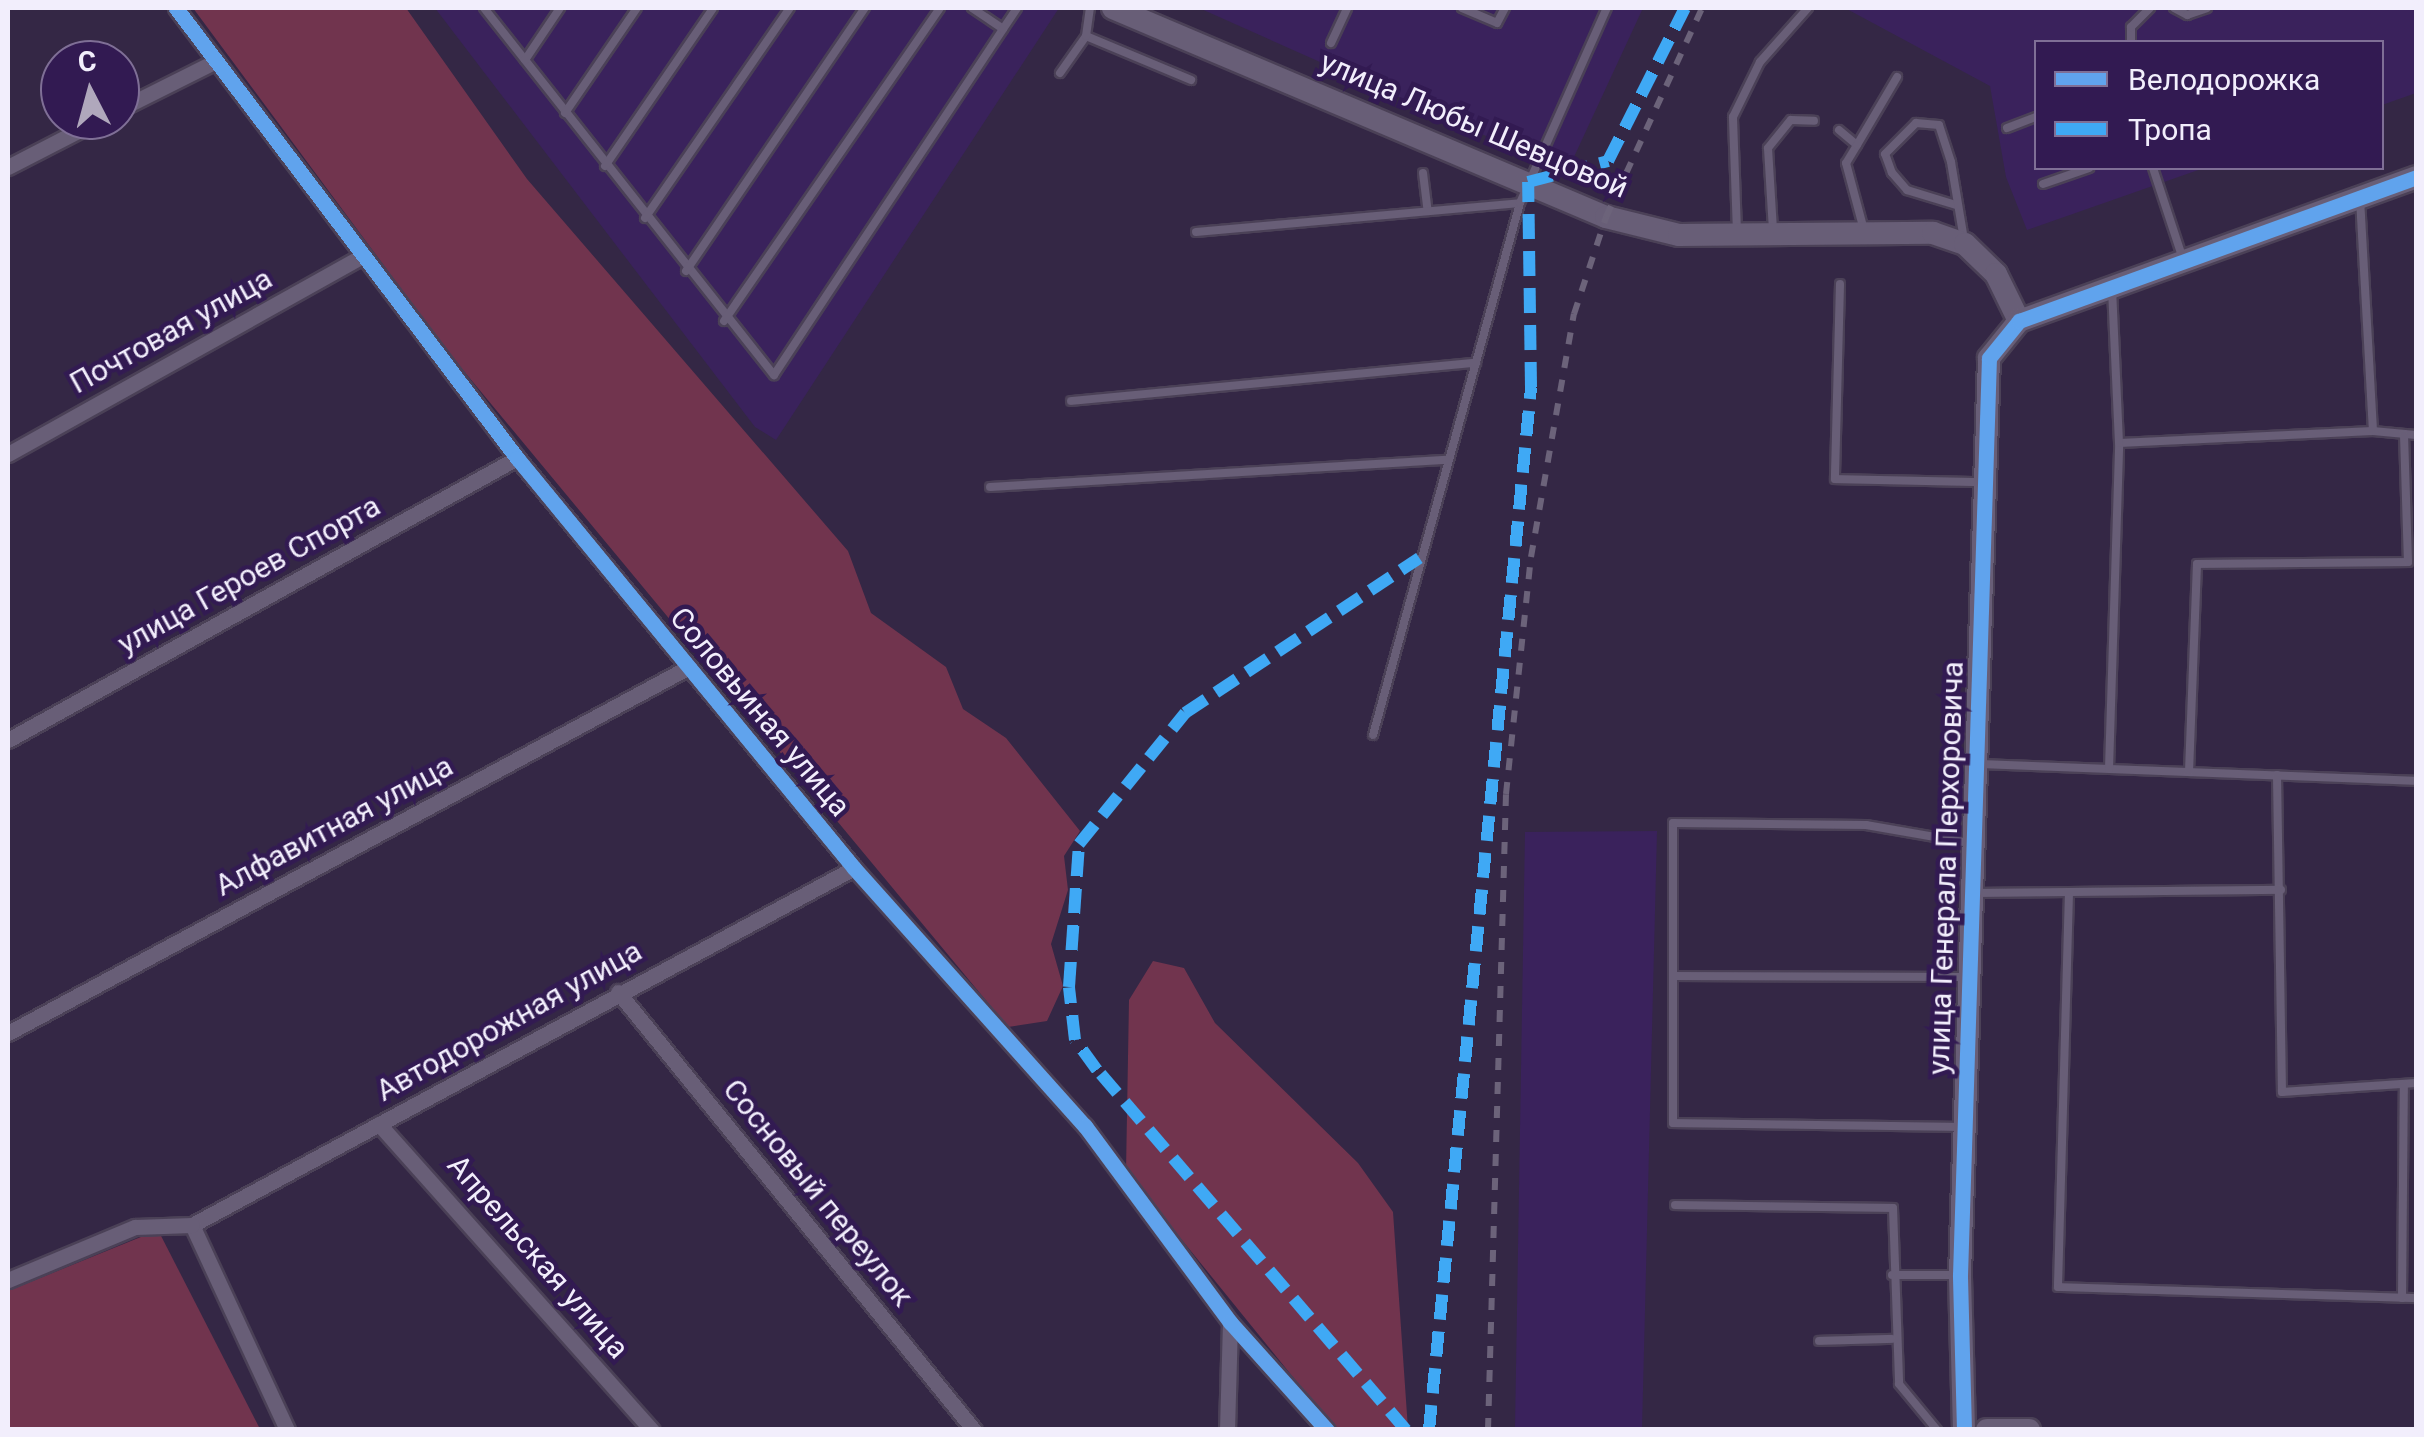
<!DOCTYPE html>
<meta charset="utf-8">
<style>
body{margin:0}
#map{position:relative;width:2424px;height:1437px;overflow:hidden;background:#342745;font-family:Roboto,sans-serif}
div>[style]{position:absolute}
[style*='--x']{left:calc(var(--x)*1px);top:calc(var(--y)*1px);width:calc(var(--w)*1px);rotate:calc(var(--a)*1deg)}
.built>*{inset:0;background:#3a225c}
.green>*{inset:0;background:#71344e}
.roads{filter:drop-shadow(2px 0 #4b4157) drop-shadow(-2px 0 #4b4157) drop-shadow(0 2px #4b4157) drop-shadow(0 -2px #4b4157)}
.lane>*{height:8px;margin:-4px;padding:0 4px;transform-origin:4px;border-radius:4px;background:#685e77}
.street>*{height:15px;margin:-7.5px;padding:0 7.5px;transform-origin:7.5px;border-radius:7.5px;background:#685e77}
.secondary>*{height:22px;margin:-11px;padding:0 11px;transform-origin:11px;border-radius:11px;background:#685e77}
.rail>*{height:6px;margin-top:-3px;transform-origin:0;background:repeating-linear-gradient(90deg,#6c637a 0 12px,transparent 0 24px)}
.quiet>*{height:12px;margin-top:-6px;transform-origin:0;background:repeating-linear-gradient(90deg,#3fa9f5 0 25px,transparent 0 37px)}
.cycleway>*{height:15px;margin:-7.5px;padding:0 7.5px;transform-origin:7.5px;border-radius:7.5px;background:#60a3ed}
span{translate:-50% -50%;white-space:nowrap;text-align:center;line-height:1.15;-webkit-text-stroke:9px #321a52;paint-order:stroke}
.street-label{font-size:30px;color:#f2eefc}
.frame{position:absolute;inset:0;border:10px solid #f2eefc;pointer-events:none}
.legend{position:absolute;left:2034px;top:40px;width:350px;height:130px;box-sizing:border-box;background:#321a52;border:2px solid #7f6f96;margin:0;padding:12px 18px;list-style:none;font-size:30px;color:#f2eefc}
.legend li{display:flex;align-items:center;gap:20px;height:50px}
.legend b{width:50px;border:2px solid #7f6f96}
.north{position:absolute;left:40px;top:40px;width:100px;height:100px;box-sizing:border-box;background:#321a52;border:2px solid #7f6f96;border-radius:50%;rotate:354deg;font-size:28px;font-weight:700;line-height:40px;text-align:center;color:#f2eefc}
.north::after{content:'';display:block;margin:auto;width:35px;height:45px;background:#b0a8bc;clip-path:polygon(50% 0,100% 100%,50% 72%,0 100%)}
</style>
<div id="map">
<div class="built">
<i style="clip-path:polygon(435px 8px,1059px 8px,776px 440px,755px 427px)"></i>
<i style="clip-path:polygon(1199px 8px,1643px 8px,1567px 172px)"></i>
<i style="clip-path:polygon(1845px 8px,2416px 8px,2416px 93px,2382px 105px,2382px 42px,2036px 42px,2036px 168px,2204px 168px,2027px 230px,2006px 177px,1990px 86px)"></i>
<i style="clip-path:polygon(1657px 831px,1642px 1429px,1515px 1429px,1525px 832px)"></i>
</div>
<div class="green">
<i style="clip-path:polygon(193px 8px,406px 8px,527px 179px,848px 551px,871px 613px,946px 667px,963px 709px,1006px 738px,1080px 831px,1064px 856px,1068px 890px,1051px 944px,1063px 986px,1047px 1021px,1008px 1027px,448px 352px)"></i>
<i style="clip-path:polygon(1153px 961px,1184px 968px,1215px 1023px,1358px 1163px,1393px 1212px,1408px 1429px,1335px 1429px,1126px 1171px,1129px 1000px)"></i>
<i style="clip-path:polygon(158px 1230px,260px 1429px,8px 1429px,8px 1291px)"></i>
</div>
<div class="roads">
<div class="lane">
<i style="--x:484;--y:8;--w:468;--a:51.7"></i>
<i style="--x:774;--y:375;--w:415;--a:-56.5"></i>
<i style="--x:972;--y:8;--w:37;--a:34"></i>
<i style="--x:1003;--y:29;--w:25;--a:-56"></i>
<i style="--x:1462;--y:8;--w:38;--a:23"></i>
<i style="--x:1497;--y:23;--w:17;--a:-62"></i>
<i style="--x:2174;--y:8;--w:15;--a:28"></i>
<i style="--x:2187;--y:15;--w:21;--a:-19"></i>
<i style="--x:1086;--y:36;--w:114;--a:22.7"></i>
<i style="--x:2131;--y:42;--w:15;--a:-90"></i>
<i style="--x:2131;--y:27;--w:27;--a:-45"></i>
<i style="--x:1331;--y:43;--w:38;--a:-65"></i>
<i style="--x:525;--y:60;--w:63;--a:-56.1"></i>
<i style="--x:1060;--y:73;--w:45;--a:-54.9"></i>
<i style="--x:1086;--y:36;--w:28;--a:-82"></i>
<i style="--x:565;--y:113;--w:127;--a:-55.6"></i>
<i style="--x:2007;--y:128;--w:31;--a:-21"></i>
<i style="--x:1839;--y:130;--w:23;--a:40"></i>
<i style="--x:1857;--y:145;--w:21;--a:121"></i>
<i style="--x:1846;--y:163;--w:69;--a:75"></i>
<i style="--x:1857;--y:145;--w:79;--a:-59.5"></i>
<i style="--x:605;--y:166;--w:191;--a:-55.6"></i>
<i style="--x:2153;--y:168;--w:93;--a:71.8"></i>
<i style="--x:1423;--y:173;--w:38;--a:83"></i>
<i style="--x:2043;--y:184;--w:49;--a:-19.2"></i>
<i style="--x:1956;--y:205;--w:51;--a:-163"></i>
<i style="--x:1907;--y:190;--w:23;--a:-131"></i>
<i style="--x:1892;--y:173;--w:20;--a:-110"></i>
<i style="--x:1885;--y:154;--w:44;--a:-45"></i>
<i style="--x:1916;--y:123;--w:23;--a:5"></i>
<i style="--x:1939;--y:125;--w:39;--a:72"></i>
<i style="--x:1951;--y:162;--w:79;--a:80.5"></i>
<i style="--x:645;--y:218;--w:255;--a:-55.4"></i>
<i style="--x:1773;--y:230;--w:82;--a:-93.5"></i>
<i style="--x:1768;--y:148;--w:36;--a:-51"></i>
<i style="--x:1791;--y:120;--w:23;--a:2"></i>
<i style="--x:1196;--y:232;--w:325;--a:-5.1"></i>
<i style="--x:1737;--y:233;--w:116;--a:-92"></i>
<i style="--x:1733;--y:117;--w:61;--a:-63.9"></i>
<i style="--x:1760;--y:62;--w:72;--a:-48.4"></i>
<i style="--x:686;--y:271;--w:318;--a:-55.8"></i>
<i style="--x:1840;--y:284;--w:195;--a:91.5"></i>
<i style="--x:1835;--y:479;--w:146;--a:1.2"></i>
<i style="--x:724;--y:321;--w:380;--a:-55.4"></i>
<i style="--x:1071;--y:401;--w:407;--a:-5.4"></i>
<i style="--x:2373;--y:431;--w:43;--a:5.3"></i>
<i style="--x:2119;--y:443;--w:254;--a:-2.7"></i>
<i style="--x:2373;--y:431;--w:231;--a:-93.2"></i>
<i style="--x:990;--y:487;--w:458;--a:-3.4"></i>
<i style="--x:1373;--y:735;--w:552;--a:-74.55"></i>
<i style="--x:1520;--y:203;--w:214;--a:-66"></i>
<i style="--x:1978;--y:764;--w:438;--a:2.2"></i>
<i style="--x:2109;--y:769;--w:326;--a:-88.2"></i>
<i style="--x:2119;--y:443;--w:152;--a:-92.6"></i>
<i style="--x:2189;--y:772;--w:208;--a:-87.8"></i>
<i style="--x:2197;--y:564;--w:211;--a:-0.5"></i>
<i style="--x:2408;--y:562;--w:128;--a:-91.8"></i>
<i style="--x:2277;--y:775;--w:317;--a:89.1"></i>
<i style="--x:2282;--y:1092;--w:134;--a:-3.8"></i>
<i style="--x:2069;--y:892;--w:395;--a:91.6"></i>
<i style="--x:2058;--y:1287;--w:358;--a:1.8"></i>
<i style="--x:1977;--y:893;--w:304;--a:-0.6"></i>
<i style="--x:1673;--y:976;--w:292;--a:0.2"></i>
<i style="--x:1961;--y:1127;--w:288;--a:-179.2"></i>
<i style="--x:1673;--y:1123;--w:300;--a:-90"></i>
<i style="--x:1673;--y:823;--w:193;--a:0.6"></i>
<i style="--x:1866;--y:825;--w:105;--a:9.9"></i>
<i style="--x:1675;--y:1205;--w:218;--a:0.8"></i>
<i style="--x:1893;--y:1208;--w:176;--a:88"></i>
<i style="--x:1899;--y:1384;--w:60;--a:50.4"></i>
<i style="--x:1892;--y:1275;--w:63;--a:0"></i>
<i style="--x:2402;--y:1298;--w:214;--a:-89.5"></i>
<i style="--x:1819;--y:1341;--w:73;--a:-1.6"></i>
</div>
<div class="street">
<i style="--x:176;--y:8;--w:565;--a:52.85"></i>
<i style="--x:517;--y:458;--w:531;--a:50.58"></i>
<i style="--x:854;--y:868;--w:346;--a:48.2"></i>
<i style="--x:1085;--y:1126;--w:244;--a:53.5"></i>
<i style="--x:1230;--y:1322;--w:145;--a:48.1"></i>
<i style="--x:120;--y:109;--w:105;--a:-26.6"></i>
<i style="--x:8;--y:167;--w:102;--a:-27.3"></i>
<i style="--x:8;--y:454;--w:406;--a:-29.2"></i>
<i style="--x:8;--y:740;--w:582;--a:-28.99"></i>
<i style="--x:618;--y:992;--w:564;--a:50.9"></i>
<i style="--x:8;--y:1033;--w:771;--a:-28.26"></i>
<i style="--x:379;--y:1124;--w:410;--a:48.3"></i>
<i style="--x:192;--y:1225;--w:752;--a:-28.34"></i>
<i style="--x:192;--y:1225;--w:226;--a:65.1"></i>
<i style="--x:8;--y:1280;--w:138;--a:-22.7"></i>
<i style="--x:135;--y:1227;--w:57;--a:-2"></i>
<i style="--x:1227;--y:1430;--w:108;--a:-88.4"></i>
</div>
<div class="secondary">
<i style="--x:1113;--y:8;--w:535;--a:22.97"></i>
<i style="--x:1606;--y:217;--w:75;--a:13.9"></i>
<i style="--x:1679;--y:235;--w:254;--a:-0.5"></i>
<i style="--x:1933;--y:233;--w:34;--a:19"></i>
<i style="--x:1965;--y:244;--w:43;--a:44.1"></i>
<i style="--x:1996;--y:274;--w:52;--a:63.9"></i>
<i style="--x:1964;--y:1430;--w:155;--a:-91.5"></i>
<i style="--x:1960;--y:1275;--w:917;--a:-88.19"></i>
<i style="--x:1989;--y:358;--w:48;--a:-51"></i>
<i style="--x:2019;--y:321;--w:422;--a:-19.9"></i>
<i style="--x:1987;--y:1430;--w:42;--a:0"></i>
</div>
</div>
<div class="rail">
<i style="--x:1488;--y:1430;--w:636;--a:-88.38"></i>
<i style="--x:1506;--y:794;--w:238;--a:-84"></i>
<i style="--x:1531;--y:557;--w:247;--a:-80"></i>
<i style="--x:1574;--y:314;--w:102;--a:-71.7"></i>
<i style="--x:1606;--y:217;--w:230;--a:-65.3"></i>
</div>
<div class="quiet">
<i style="--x:1406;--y:1430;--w:474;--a:-130.6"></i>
<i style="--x:1097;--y:1070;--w:37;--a:-126"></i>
<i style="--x:1075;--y:1040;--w:53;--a:-96.5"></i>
<i style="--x:1069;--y:987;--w:143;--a:-86"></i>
<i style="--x:1079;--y:844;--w:169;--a:-51"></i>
<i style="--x:1185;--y:713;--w:281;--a:-33.5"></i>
<i style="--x:1429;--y:1430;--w:1048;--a:-84.41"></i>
<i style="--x:1531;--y:387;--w:205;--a:-90.8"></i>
<i style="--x:1528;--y:182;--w:83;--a:-14.7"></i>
<i style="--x:1608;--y:161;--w:171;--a:-63.3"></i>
</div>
<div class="cycleway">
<i style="--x:176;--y:8;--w:565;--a:52.85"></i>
<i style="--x:517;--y:458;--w:531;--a:50.58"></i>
<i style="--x:854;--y:868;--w:346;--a:48.2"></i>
<i style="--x:1085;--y:1126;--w:244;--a:53.5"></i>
<i style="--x:1230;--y:1322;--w:145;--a:48.1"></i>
<i style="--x:1964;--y:1430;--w:155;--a:-91.5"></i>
<i style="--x:1960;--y:1275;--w:917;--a:-88.19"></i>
<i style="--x:1989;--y:358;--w:48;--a:-51"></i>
<i style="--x:2019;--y:321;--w:422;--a:-19.9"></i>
</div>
<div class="street-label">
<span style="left:1474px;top:125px;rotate:23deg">улица Любы Шевцовой</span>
<span style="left:171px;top:331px;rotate:-29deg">Почтовая улица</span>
<span style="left:249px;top:575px;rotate:-29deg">улица Героев Спорта</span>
<span style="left:760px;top:712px;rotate:50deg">Соловьиная улица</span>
<span style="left:334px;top:826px;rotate:-28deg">Алфавитная улица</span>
<span style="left:1946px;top:868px;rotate:-88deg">улица Генерала Перхоровича</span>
<span style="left:509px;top:1021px;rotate:-29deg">Автодорожная улица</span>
<span style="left:818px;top:1193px;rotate:51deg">Сосновый переулок</span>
<span style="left:538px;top:1257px;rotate:49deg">Апрельская улица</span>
</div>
<div class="frame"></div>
<ul class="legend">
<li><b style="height:12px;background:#60a3ed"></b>Велодорожка</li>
<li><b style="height:12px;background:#3fa9f5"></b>Тропа</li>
</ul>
<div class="north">С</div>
</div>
